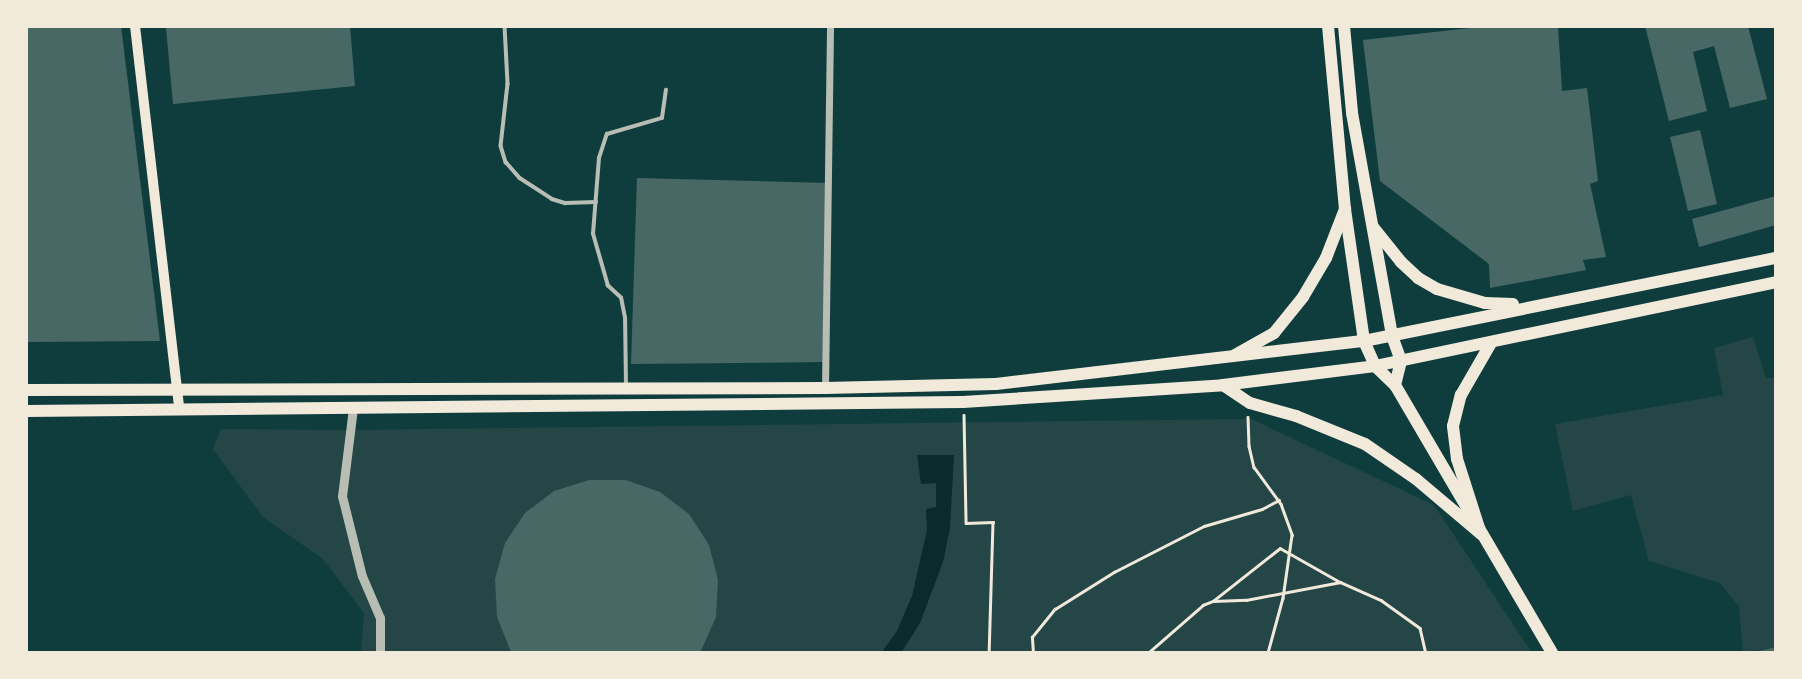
<!DOCTYPE html>
<style>
body{margin:0}
#map{position:relative;width:1802px;height:679px;overflow:hidden;background:#0f3d3e;font-family:Cabin,sans-serif}
div>[style]{position:absolute}
[style*='--x']{left:calc(var(--x)*1px);top:calc(var(--y)*1px);width:calc(var(--w)*1px);rotate:calc(var(--a)*1deg)}
.green>*{inset:0;background:#244646}
.water>*{inset:0;background:#0a2a2b}
.building>*{inset:0;background:#486865}
.path>*{height:2.5px;margin:-1.25px;padding:0 1.25px;transform-origin:1.25px;border-radius:1.25px;background:#f1e9da}
.service>*{height:3.5px;margin:-1.75px;padding:0 1.75px;transform-origin:1.75px;border-radius:1.75px;background:#b8beb3}
.minor>*{height:7px;margin:-3.5px;padding:0 3.5px;transform-origin:3.5px;border-radius:3.5px;background:#b8beb3}
.tertiary>*{height:9px;margin:-4.5px;padding:0 4.5px;transform-origin:4.5px;border-radius:4.5px;background:#b8beb3}
.secondary>*{height:10px;margin:-5px;padding:0 5px;transform-origin:5px;border-radius:5px;background:#f1e9da}
.primary>*{height:12px;margin:-6px;padding:0 6px;transform-origin:6px;border-radius:6px;background:#f1e9da}
.trunk>*{height:12px;margin:-6px;padding:0 6px;transform-origin:6px;border-radius:6px;background:#f1e9da}
span{translate:-50% -50%;white-space:nowrap;text-align:center;line-height:1.15;-webkit-text-stroke:6px #f1e9da;paint-order:stroke}
.frame{position:absolute;inset:0;border:28px solid #f1e9da;pointer-events:none}
</style>
<div id="map">
<div class="green">
<i style="clip-path:polygon(1753px 337px,1766px 378px,1776px 378px,1776px 647px,1743px 653px,1739px 607px,1720px 583px,1649px 561px,1631px 495px,1573px 511px,1555px 424px,1723px 395px,1714px 348px)"></i>
<i style="clip-path:polygon(1251px 419px,1434px 505px,1532px 653px,361px 653px,364px 613px,323px 559px,263px 517px,213px 449px,221px 429px,349px 430px)"></i>
</div>
<div class="water">
<i style="clip-path:polygon(917px 455px,954px 455px,950px 528px,943px 562px,920px 623px,901px 653px,881px 653px,897px 631px,912px 596px,927px 530px,926px 509px,936px 507px,936px 483px,921px 484px)"></i>
</div>
<div class="building">
<i style="clip-path:polygon(26px 26px,121px 26px,160px 341px,26px 342px)"></i>
<i style="clip-path:polygon(179px 26px,350px 26px,355px 86px,173px 104px,166px 28px)"></i>
<i style="clip-path:polygon(1488px 26px,1558px 26px,1562px 91px,1587px 88px,1598px 181px,1590px 184px,1606px 257px,1583px 260px,1586px 270px,1490px 288px,1489px 264px,1380px 181px,1363px 40px)"></i>
<i style="clip-path:polygon(1645px 26px,1748px 26px,1767px 99px,1730px 108px,1714px 46px,1693px 52px,1707px 111px,1669px 121px)"></i>
<i style="clip-path:polygon(1700px 130px,1717px 204px,1688px 211px,1670px 137px)"></i>
<i style="clip-path:polygon(637px 178px,828px 183px,825px 362px,631px 364px)"></i>
<i style="clip-path:polygon(1776px 196px,1776px 225px,1699px 247px,1692px 219px)"></i>
<i style="clip-path:polygon(589px 480px,626px 480px,660px 492px,689px 514px,709px 545px,718px 580px,716px 617px,700px 653px,511px 652px,497px 617px,495px 579px,505px 543px,525px 513px,554px 491px)"></i>
<i style="clip-path:polygon(1776px 647px,1776px 653px,1755px 653px,1755px 652px)"></i>
</div>
<div class="path">
<i style="--x:964;--y:415;--w:108;--a:88.9"></i>
<i style="--x:966;--y:523;--w:27;--a:-2"></i>
<i style="--x:993;--y:522;--w:131;--a:91.7"></i>
<i style="--x:1248;--y:417;--w:29;--a:88"></i>
<i style="--x:1249;--y:446;--w:22;--a:77"></i>
<i style="--x:1254;--y:467;--w:46;--a:53.9"></i>
<i style="--x:1281;--y:504;--w:33;--a:70"></i>
<i style="--x:1292;--y:535;--w:64;--a:98.1"></i>
<i style="--x:1283;--y:598;--w:57;--a:105.3"></i>
<i style="--x:1213;--y:601;--w:85;--a:-38.3"></i>
<i style="--x:1280;--y:548;--w:69;--a:29.5"></i>
<i style="--x:1033;--y:653;--w:16;--a:-94"></i>
<i style="--x:1032;--y:637;--w:36;--a:-51"></i>
<i style="--x:1055;--y:609;--w:70;--a:-32.1"></i>
<i style="--x:1114;--y:572;--w:101;--a:-27.1"></i>
<i style="--x:1204;--y:526;--w:60;--a:-16.3"></i>
<i style="--x:1262;--y:509;--w:19;--a:-28"></i>
<i style="--x:1148;--y:653;--w:73;--a:-41.1"></i>
<i style="--x:1203;--y:605;--w:11;--a:-22"></i>
<i style="--x:1213;--y:601;--w:33;--a:-2"></i>
<i style="--x:1246;--y:600;--w:96;--a:-10.8"></i>
<i style="--x:1340;--y:582;--w:45;--a:23.7"></i>
<i style="--x:1381;--y:600;--w:48;--a:35.7"></i>
<i style="--x:1420;--y:628;--w:26;--a:77"></i>
</div>
<div class="service">
<i style="--x:505;--y:26;--w:58;--a:87"></i>
<i style="--x:508;--y:84;--w:62;--a:96.4"></i>
<i style="--x:501;--y:146;--w:17;--a:73"></i>
<i style="--x:506;--y:162;--w:21;--a:49"></i>
<i style="--x:520;--y:178;--w:38;--a:33"></i>
<i style="--x:552;--y:199;--w:14;--a:17"></i>
<i style="--x:565;--y:203;--w:31;--a:-2"></i>
<i style="--x:626;--y:386;--w:68;--a:-90.8"></i>
<i style="--x:625;--y:318;--w:20;--a:-101"></i>
<i style="--x:621;--y:298;--w:18;--a:-137"></i>
<i style="--x:608;--y:286;--w:54;--a:-106.1"></i>
<i style="--x:593;--y:234;--w:76;--a:-85.5"></i>
<i style="--x:599;--y:158;--w:25;--a:-72"></i>
<i style="--x:607;--y:134;--w:57;--a:-16.2"></i>
<i style="--x:662;--y:118;--w:28;--a:-82"></i>
</div>
<div class="minor">
<i style="--x:825;--y:388;--w:362;--a:-89.2"></i>
</div>
<div class="tertiary">
<i style="--x:353;--y:408;--w:89;--a:97.1"></i>
<i style="--x:342;--y:496;--w:82;--a:76"></i>
<i style="--x:362;--y:576;--w:46;--a:66.8"></i>
<i style="--x:380;--y:618;--w:35;--a:90"></i>
</div>
<div class="secondary">
<i style="--x:135;--y:26;--w:386;--a:83.4"></i>
</div>
<div class="primary">
<i style="--x:1328;--y:26;--w:184;--a:84.7"></i>
<i style="--x:1345;--y:209;--w:133;--a:81.8"></i>
<i style="--x:1364;--y:341;--w:27;--a:66"></i>
<i style="--x:1375;--y:366;--w:28;--a:44"></i>
<i style="--x:1395;--y:385;--w:311;--a:59.6"></i>
<i style="--x:1344;--y:26;--w:87;--a:84.7"></i>
<i style="--x:1352;--y:113;--w:227;--a:79.8"></i>
<i style="--x:1392;--y:336;--w:27;--a:70"></i>
<i style="--x:1401;--y:361;--w:25;--a:104"></i>
</div>
<div class="trunk">
<i style="--x:1373;--y:227;--w:45;--a:51.3"></i>
<i style="--x:1401;--y:262;--w:23;--a:43"></i>
<i style="--x:1418;--y:278;--w:22;--a:30"></i>
<i style="--x:1437;--y:289;--w:50;--a:16.3"></i>
<i style="--x:1485;--y:303;--w:28;--a:2"></i>
<i style="--x:1235;--y:355;--w:45;--a:-29.4"></i>
<i style="--x:1274;--y:333;--w:46;--a:-51.1"></i>
<i style="--x:1303;--y:297;--w:45;--a:-59.5"></i>
<i style="--x:1326;--y:258;--w:53;--a:-68.8"></i>
<i style="--x:1223;--y:385;--w:32;--a:34"></i>
<i style="--x:1250;--y:403;--w:48;--a:15.8"></i>
<i style="--x:1296;--y:416;--w:74;--a:22.1"></i>
<i style="--x:1365;--y:444;--w:62;--a:34.5"></i>
<i style="--x:1416;--y:479;--w:85;--a:40.2"></i>
<i style="--x:1481;--y:534;--w:79;--a:-107.7"></i>
<i style="--x:1457;--y:459;--w:33;--a:-97"></i>
<i style="--x:1453;--y:426;--w:32;--a:-76"></i>
<i style="--x:1461;--y:395;--w:60;--a:-60"></i>
<i style="--x:26;--y:390;--w:799;--a:-0.14"></i>
<i style="--x:825;--y:388;--w:171;--a:-1.3"></i>
<i style="--x:996;--y:384;--w:371;--a:-6.7"></i>
<i style="--x:1364;--y:341;--w:420;--a:-11.4"></i>
<i style="--x:26;--y:411;--w:937;--a:-0.55"></i>
<i style="--x:963;--y:402;--w:261;--a:-3.7"></i>
<i style="--x:1223;--y:385;--w:153;--a:-7.1"></i>
<i style="--x:1375;--y:366;--w:410;--a:-11.8"></i>
</div>
<div class="frame"></div>
</div>
